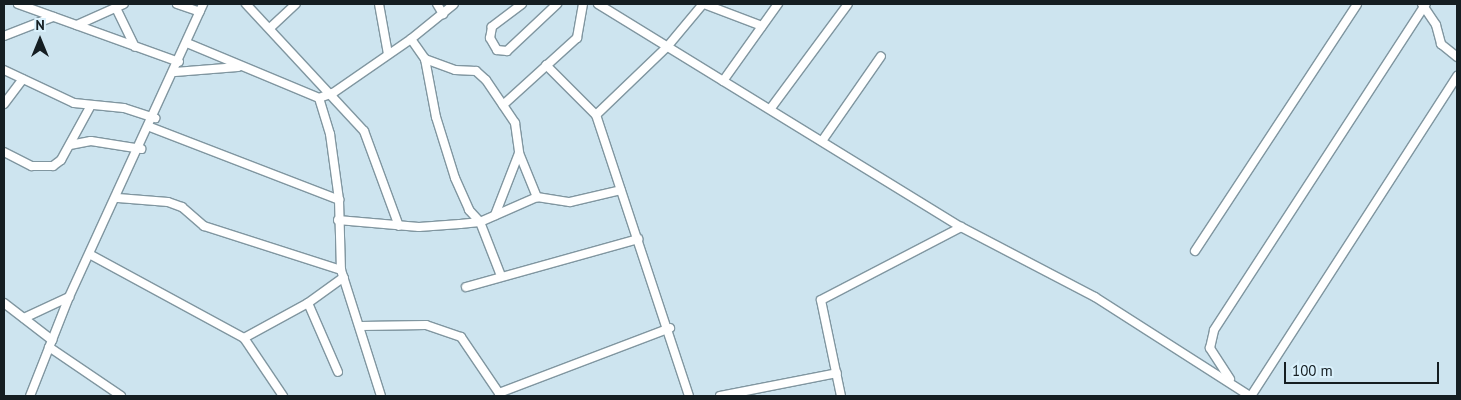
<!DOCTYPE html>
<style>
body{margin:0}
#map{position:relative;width:1461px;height:400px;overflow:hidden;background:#cde4ef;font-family:"PT Sans",sans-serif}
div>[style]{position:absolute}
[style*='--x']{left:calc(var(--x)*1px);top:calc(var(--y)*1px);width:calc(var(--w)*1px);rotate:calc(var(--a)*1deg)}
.roads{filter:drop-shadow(1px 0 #8096a0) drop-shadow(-1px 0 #8096a0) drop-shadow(0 1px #8096a0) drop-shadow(0 -1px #8096a0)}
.street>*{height:8px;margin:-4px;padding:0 4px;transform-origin:4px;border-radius:4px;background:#fff}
span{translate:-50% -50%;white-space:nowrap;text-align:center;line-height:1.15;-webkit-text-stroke:4px #daf1fc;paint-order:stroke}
.frame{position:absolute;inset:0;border:5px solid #151e22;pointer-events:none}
.north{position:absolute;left:15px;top:15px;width:50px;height:50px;-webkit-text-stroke:4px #daf1fc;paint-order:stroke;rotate:0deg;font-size:14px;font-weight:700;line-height:20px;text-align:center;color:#151e22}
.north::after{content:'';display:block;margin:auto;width:18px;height:22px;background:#151e22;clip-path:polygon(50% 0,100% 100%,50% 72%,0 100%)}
.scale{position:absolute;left:1284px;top:362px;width:155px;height:22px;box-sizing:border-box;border:2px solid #151e22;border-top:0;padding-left:6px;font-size:15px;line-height:18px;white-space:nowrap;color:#151e22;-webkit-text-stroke:4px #daf1fc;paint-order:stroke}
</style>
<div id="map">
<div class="roads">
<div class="street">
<i style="--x:18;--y:4;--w:171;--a:19.8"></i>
<i style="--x:177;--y:4;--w:24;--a:19"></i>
<i style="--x:246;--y:4;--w:173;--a:47.1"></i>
<i style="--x:364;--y:131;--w:101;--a:69.8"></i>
<i style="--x:379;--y:4;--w:51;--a:79.8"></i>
<i style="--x:437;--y:4;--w:12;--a:59"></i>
<i style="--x:522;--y:4;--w:38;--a:143"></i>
<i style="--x:492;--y:27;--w:11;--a:100"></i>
<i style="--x:490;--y:38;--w:14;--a:60"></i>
<i style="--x:497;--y:50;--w:10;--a:6"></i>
<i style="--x:507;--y:51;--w:69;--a:-43.2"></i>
<i style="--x:598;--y:4;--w:426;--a:31.6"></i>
<i style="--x:961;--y:227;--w:151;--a:27.6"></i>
<i style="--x:1095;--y:297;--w:184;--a:32.6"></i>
<i style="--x:704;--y:4;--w:62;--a:20.8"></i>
<i style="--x:1422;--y:4;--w:25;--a:56"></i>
<i style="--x:1436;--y:25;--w:20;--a:75"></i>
<i style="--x:1441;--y:44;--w:21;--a:39"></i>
<i style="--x:116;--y:8;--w:43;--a:64"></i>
<i style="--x:77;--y:25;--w:51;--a:-24.1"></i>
<i style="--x:270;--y:28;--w:35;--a:-43"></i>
<i style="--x:4;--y:36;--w:53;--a:-21.2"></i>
<i style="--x:411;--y:39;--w:24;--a:55"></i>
<i style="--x:425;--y:59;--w:59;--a:79.3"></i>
<i style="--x:436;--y:117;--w:64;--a:72.7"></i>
<i style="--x:455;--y:178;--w:35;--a:66"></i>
<i style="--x:469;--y:210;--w:16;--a:47"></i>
<i style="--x:480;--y:222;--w:58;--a:68.7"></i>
<i style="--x:187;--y:43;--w:143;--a:22.6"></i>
<i style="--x:319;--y:98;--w:15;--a:-20"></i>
<i style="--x:333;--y:93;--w:95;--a:-34.7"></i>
<i style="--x:411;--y:39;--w:55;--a:-39.1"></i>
<i style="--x:425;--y:59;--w:32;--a:20"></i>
<i style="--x:455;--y:70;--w:21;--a:3"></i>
<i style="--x:476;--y:71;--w:13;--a:42"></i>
<i style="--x:486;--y:80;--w:52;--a:56"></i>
<i style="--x:515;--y:123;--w:30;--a:82"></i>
<i style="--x:519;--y:153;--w:48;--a:67.8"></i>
<i style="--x:537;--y:197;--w:33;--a:9"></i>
<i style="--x:570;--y:202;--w:52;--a:-13.2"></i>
<i style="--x:546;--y:65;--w:71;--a:45"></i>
<i style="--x:4;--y:70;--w:77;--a:25.2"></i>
<i style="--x:74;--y:103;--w:50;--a:5.7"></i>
<i style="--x:124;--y:108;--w:33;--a:18"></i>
<i style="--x:175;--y:72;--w:63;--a:-4.5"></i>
<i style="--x:723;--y:81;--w:95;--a:-54.5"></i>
<i style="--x:319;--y:98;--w:38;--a:73"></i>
<i style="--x:330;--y:134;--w:67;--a:82.2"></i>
<i style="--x:339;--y:200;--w:70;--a:88.4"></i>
<i style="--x:341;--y:270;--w:132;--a:72.4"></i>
<i style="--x:4;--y:104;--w:31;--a:-53"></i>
<i style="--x:503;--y:105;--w:100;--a:-42.2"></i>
<i style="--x:577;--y:38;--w:35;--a:-80"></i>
<i style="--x:771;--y:108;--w:129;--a:-53.5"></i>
<i style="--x:150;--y:127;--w:203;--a:21.1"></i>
<i style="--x:822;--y:141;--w:103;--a:-55.2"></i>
<i style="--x:70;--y:145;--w:21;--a:-11"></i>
<i style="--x:91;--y:141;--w:51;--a:9.1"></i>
<i style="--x:4;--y:152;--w:31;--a:27"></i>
<i style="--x:32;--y:166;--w:21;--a:0"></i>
<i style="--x:53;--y:166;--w:10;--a:-37"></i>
<i style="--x:61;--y:160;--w:60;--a:-61.3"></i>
<i style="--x:118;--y:198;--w:50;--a:4.6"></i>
<i style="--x:168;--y:202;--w:15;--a:20"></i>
<i style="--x:182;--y:207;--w:29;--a:41"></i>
<i style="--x:204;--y:226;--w:144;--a:17.8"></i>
<i style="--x:495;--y:215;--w:66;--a:-68.8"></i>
<i style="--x:338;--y:220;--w:81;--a:4.9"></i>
<i style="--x:419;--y:227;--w:41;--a:-4.2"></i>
<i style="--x:460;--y:224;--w:20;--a:-6"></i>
<i style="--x:480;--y:222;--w:62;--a:-23.7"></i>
<i style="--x:1195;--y:251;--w:295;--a:-56.7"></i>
<i style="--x:91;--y:255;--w:174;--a:28.5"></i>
<i style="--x:244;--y:338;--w:70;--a:56.1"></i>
<i style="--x:466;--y:287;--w:179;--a:-15.6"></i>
<i style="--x:4;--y:303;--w:61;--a:37.6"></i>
<i style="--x:308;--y:303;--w:75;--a:66.5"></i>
<i style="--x:24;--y:318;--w:50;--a:-25"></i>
<i style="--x:361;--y:326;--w:65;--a:-0.9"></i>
<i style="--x:426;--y:325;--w:37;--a:19"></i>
<i style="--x:461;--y:337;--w:71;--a:55.9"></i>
<i style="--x:244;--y:338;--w:73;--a:-28.7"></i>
<i style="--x:308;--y:303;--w:44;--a:-35.8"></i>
<i style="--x:49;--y:347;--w:87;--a:34.2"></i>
<i style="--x:1230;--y:379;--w:37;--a:-123"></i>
<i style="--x:1210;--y:348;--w:18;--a:-77"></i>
<i style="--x:1214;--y:330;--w:389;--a:-57"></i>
<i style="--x:499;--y:393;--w:183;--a:-20.8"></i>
<i style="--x:30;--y:396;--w:106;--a:-68.5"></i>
<i style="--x:69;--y:297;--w:322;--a:-65.4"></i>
<i style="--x:689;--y:396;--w:296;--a:-108.3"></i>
<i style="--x:596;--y:115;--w:98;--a:-43.8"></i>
<i style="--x:667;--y:47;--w:56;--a:-50.1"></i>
<i style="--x:720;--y:396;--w:119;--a:-11.1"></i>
<i style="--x:841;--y:396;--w:98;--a:-101.8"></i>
<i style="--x:821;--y:300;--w:158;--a:-27.5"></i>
<i style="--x:1251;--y:396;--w:381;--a:-57.2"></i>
</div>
</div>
<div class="frame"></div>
<div class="north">N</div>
<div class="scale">100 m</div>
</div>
